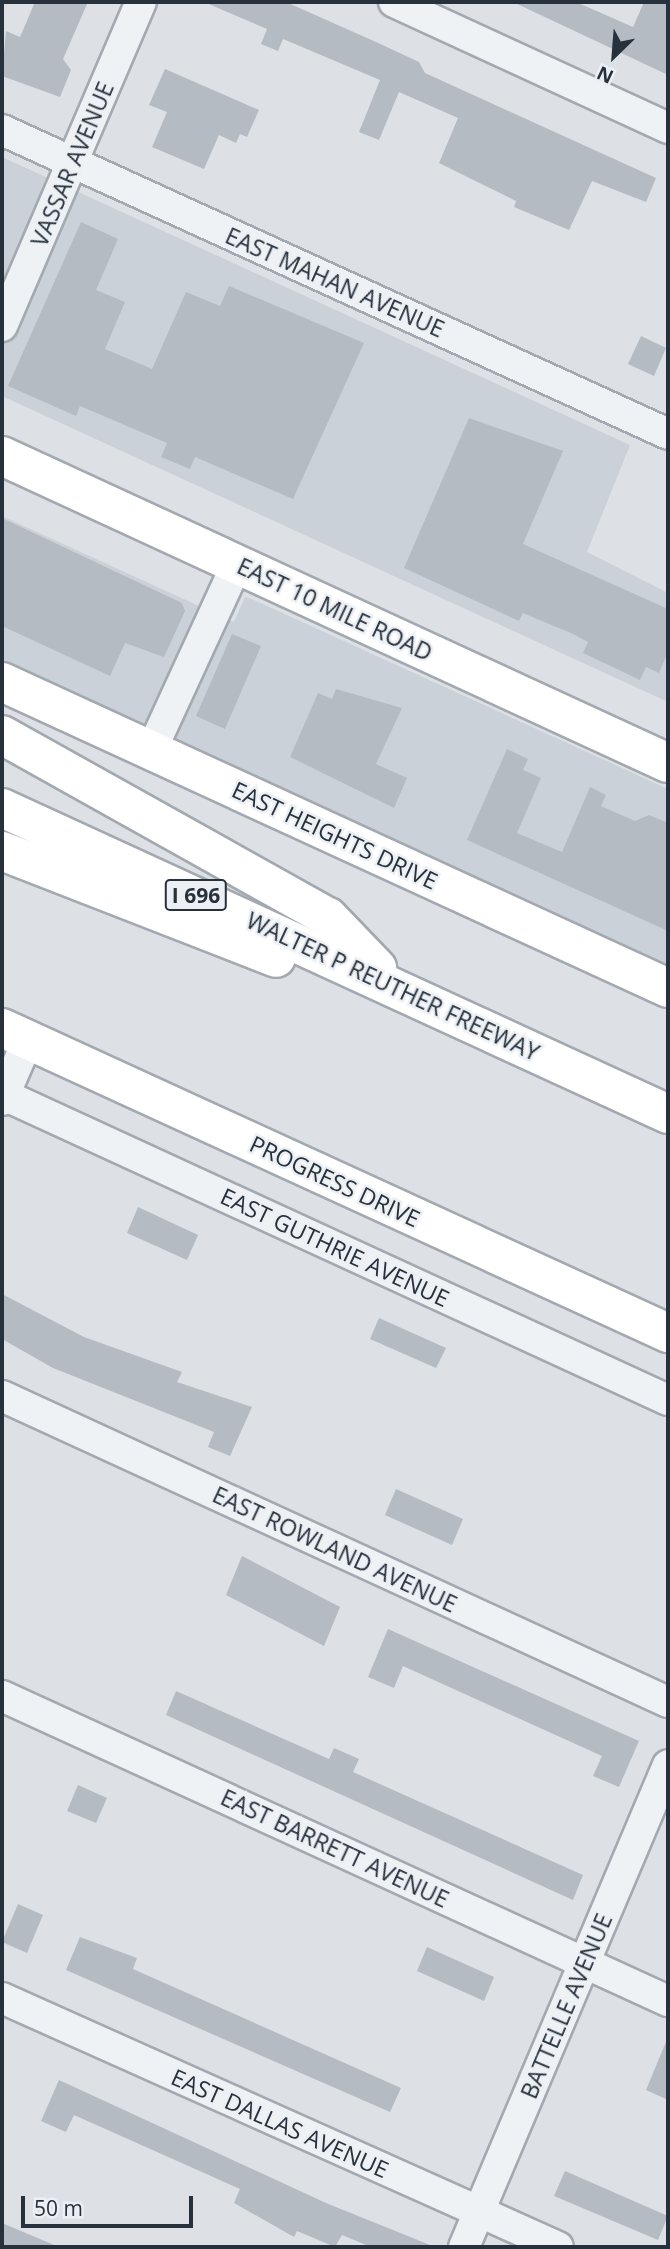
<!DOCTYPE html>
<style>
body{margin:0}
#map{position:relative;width:670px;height:2249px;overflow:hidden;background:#dde1e6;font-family:"Open Sans",sans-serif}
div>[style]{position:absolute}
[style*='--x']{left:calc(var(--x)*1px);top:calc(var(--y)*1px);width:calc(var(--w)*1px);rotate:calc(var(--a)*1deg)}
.built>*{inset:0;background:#cbd1d8}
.building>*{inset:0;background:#b4bbc3}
.roads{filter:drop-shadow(2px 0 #a3a9b0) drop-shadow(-2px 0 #a3a9b0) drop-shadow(0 2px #a3a9b0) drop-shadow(0 -2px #a3a9b0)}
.minor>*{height:30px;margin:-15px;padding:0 15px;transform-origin:15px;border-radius:15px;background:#eff2f5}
.major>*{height:38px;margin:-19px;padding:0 19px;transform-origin:19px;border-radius:19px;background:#fff}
.highway>*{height:38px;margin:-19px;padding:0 19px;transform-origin:19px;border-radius:19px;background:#fff}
span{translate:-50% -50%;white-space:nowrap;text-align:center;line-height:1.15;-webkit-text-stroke:5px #ecf0f4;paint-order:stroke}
.shield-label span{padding:2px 5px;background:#ecf0f4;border:2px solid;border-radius:5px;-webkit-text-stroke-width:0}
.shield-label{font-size:21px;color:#27313c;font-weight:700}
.street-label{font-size:23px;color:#27313c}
.frame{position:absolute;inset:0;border:4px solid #27313c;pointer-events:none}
.north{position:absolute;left:579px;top:21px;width:70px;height:70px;-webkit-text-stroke:5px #ecf0f4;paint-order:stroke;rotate:205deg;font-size:19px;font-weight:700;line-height:28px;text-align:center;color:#27313c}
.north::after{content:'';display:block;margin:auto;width:24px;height:32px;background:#27313c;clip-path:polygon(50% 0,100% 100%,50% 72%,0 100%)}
.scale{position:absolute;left:21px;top:2196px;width:172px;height:32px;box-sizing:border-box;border:4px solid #27313c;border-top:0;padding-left:9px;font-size:21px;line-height:24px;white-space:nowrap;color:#27313c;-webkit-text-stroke:5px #ecf0f4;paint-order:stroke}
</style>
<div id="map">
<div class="built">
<i style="clip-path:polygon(2px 157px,630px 445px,587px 552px,668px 593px,668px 702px,2px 396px)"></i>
<i style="clip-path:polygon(2px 516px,234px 622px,245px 597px,252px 599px,668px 789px,668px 972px,2px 667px)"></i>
</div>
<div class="building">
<i style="clip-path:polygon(35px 2px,88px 2px,63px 59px,71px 70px,60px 97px,2px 76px,6px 31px,20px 37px)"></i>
<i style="clip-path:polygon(204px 2px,286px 2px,376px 42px,419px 62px,425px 73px,656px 178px,646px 202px,592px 181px,569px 230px,514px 207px,516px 201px,439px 163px,458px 118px,399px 92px,379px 140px,359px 132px,380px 80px,283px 39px,278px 51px,261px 44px,267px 29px)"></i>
<i style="clip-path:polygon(513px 2px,576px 2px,633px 27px,644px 2px,668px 2px,668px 75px)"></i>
<i style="clip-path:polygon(165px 69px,259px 110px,247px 137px,240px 134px,236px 143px,219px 135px,204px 169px,152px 147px,167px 112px,149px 105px)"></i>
<i style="clip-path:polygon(81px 222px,118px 239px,96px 290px,125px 302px,105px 349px,152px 369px,186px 292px,220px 306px,229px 286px,364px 343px,293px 499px,195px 457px,190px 469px,161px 457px,167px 443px,80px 406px,76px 416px,8px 386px)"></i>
<i style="clip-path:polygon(641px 336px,666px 348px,654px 376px,628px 364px)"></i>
<i style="clip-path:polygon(469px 418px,563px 451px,523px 544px,668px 609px,668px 652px,659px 673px,646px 667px,640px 680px,583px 653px,588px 642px,573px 634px,523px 613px,519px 621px,404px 568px)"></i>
<i style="clip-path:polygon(2px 518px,182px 603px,185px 611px,164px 657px,125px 643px,110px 676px,2px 626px)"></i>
<i style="clip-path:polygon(232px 634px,261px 646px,225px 729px,196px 716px)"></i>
<i style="clip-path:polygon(336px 689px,402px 708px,376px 764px,407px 778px,394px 808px,290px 757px,318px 693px,332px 699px)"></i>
<i style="clip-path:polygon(507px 749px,528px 759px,523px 770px,541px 778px,517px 833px,562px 852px,590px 787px,606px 795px,601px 806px,635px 821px,649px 815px,668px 823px,668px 931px,467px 840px)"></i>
<i style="clip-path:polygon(138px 1207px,198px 1235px,187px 1260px,127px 1233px)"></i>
<i style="clip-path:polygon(2px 1294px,84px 1337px,182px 1372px,177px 1382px,252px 1407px,230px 1456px,208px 1447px,214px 1432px,53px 1368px,2px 1339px)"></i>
<i style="clip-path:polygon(379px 1318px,446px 1348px,436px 1368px,370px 1339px)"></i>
<i style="clip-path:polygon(396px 1489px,463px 1519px,452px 1545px,385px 1515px)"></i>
<i style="clip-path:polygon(242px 1556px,340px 1607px,324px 1646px,226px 1595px)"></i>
<i style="clip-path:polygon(388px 1629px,639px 1741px,619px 1787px,593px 1776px,602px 1756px,403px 1666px,394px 1688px,368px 1677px)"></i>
<i style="clip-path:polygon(176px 1691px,329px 1759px,334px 1748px,359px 1759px,353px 1772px,583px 1875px,573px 1900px,166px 1715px)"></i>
<i style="clip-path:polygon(78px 1785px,107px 1798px,96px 1823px,67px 1811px)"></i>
<i style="clip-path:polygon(18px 1904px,43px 1915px,27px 1953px,2px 1942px)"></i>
<i style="clip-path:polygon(80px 1937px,137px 1958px,133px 1969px,401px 2088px,390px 2112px,66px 1970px)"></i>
<i style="clip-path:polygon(427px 1947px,494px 1977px,484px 2001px,417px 1971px)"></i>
<i style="clip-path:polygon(668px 2037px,668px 2100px,646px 2090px)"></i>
<i style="clip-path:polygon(59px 2080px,326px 2203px,435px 2247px,371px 2247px,342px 2235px,335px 2247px,297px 2231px,294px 2237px,234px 2203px,240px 2189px,74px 2115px,66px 2132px,41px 2121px)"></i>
<i style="clip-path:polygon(565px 2171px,668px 2216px,658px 2240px,554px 2196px)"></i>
<i style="clip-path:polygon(2px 2223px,59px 2247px,2px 2247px)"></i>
</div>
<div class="roads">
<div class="minor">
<i style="--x:394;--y:2;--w:302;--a:24.7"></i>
<i style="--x:2;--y:130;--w:732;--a:24.53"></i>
<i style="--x:2;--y:326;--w:353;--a:-66.8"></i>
<i style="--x:151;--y:751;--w:206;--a:-65.3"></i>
<i style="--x:2;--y:1094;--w:733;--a:24.68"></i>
<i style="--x:2;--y:1100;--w:65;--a:-66.6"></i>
<i style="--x:2;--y:1396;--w:733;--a:24.68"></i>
<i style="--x:2;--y:1696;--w:733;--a:24.61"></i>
<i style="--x:2;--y:1998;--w:609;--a:24.12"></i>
<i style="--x:464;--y:2247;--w:523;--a:-67.06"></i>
</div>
<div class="major">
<i style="--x:2;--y:456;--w:733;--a:24.75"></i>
<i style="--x:2;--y:682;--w:733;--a:24.68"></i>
<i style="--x:2;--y:1028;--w:733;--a:24.61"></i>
</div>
<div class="highway">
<i style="--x:2;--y:735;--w:373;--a:29.2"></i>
<i style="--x:328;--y:917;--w:71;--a:46.1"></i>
<i style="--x:2;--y:808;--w:733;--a:24.68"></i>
<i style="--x:2;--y:851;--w:294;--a:21.3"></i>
</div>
</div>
<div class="shield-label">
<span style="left:196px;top:895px">I 696</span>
</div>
<div class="street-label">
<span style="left:72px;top:164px;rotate:-67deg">VASSAR AVENUE</span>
<span style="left:335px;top:282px;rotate:24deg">EAST MAHAN AVENUE</span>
<span style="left:335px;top:609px;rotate:25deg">EAST 10 MILE ROAD</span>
<span style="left:335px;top:835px;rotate:25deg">EAST HEIGHTS DRIVE</span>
<span style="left:393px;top:986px;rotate:25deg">WALTER P REUTHER FREEWAY</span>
<span style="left:335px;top:1181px;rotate:25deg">PROGRESS DRIVE</span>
<span style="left:335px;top:1247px;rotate:25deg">EAST GUTHRIE AVENUE</span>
<span style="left:335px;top:1549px;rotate:25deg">EAST ROWLAND AVENUE</span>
<span style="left:335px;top:1848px;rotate:25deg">EAST BARRETT AVENUE</span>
<span style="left:566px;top:2006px;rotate:-67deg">BATTELLE AVENUE</span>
<span style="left:280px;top:2123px;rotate:24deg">EAST DALLAS AVENUE</span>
</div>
<div class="frame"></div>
<div class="north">N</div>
<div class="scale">50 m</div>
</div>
